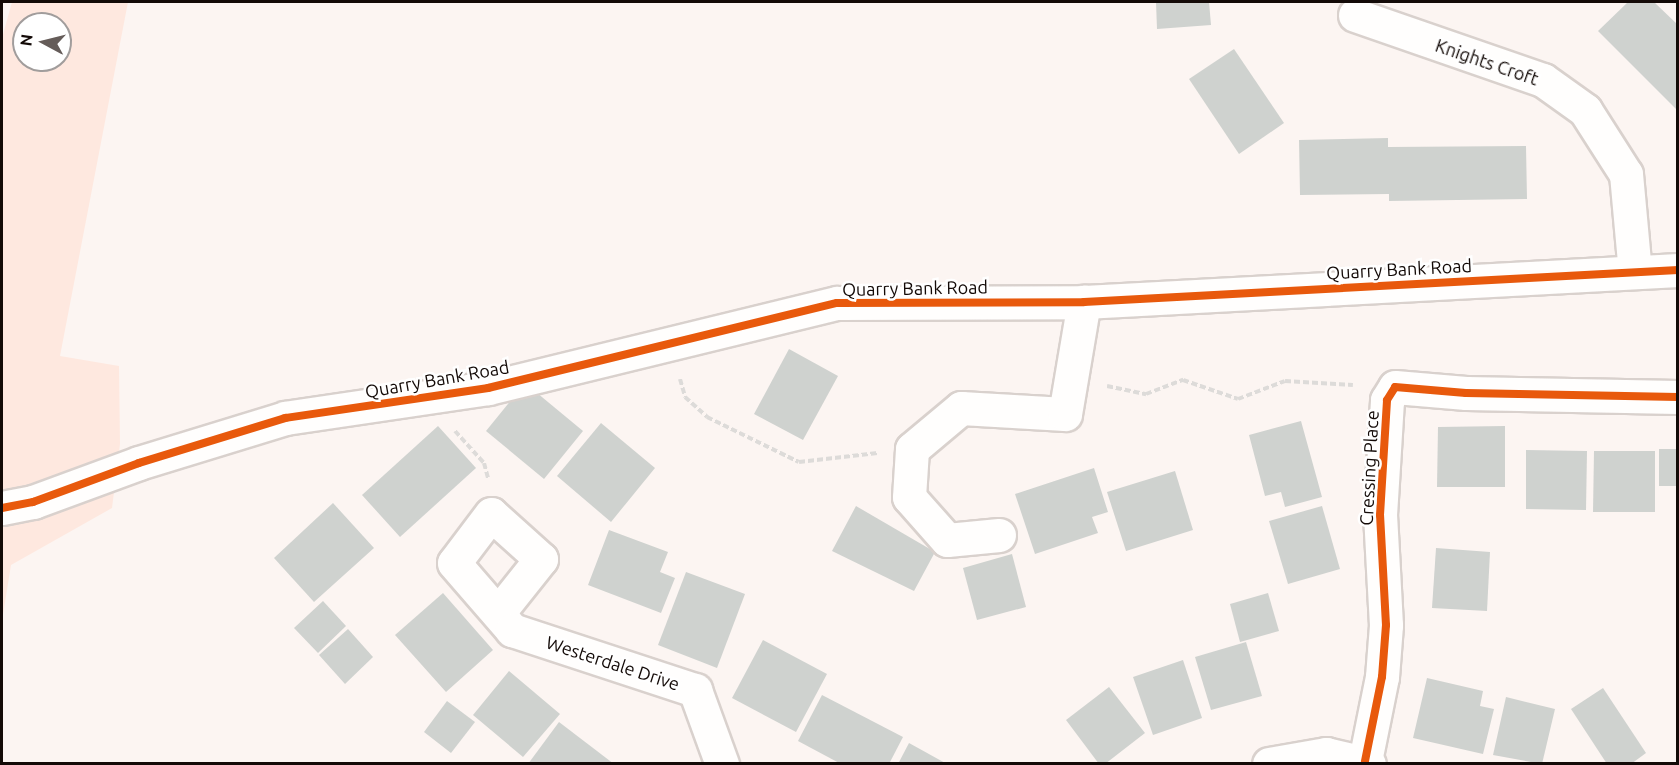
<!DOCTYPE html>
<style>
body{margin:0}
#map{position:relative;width:1679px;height:765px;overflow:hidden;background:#fcf5f2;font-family:Ubuntu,sans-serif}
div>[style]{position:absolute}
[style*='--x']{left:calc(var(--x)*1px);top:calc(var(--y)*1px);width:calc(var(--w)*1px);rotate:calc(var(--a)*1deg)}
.green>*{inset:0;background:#fee8df}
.building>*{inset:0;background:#cfd2cf}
.path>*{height:4px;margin-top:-2px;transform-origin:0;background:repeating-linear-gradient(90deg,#dddbd9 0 6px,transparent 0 9px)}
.roads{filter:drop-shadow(2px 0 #d9d1cd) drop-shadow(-2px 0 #d9d1cd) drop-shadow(0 2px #d9d1cd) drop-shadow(0 -2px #d9d1cd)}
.street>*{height:33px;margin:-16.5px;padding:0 16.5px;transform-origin:16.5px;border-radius:16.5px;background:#fffefd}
.cycleway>*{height:8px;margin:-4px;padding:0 4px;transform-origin:4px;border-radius:4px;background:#e8590c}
span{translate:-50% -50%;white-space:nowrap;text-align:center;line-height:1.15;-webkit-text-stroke:5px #fff;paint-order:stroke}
.street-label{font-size:18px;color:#130a07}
.frame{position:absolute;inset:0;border:3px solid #130a07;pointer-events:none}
.north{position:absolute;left:12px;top:12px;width:60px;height:60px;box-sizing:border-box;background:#fff;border:2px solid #a19d9c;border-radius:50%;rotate:277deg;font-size:16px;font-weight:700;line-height:24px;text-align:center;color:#130a07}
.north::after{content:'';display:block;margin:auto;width:21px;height:27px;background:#655c59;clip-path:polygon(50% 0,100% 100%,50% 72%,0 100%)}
</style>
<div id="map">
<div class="green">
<i style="clip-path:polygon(evenodd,12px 2px,128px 2px,60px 356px,119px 366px,120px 444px,112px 508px,11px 565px,2px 621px,2px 38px,12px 2px,24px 24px,60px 24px,60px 60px,24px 60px,24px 24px)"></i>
</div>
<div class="building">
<i style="clip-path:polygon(1156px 2px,1209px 2px,1211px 25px,1157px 29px)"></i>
<i style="clip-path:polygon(1628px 2px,1654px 2px,1678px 25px,1678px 111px,1598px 31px)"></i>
<i style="clip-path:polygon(1234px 49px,1284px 123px,1239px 154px,1189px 79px)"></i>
<i style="clip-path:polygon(1388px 138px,1388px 147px,1526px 146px,1527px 199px,1389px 201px,1389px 194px,1300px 195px,1299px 140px)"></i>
<i style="clip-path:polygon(789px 349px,838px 376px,803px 440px,754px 414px)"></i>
<i style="clip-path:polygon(525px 383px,583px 431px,544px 479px,486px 431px)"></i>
<i style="clip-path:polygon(1301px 421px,1322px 497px,1285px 507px,1281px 492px,1265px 496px,1249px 435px)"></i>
<i style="clip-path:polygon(601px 423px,655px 468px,611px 522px,557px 476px)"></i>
<i style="clip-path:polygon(438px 426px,476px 468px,400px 537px,362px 495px)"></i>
<i style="clip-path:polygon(1505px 426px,1505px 487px,1437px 487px,1438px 427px)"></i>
<i style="clip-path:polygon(1659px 449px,1678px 449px,1678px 486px,1659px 486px)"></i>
<i style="clip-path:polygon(1526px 450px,1587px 451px,1586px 510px,1526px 509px)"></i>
<i style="clip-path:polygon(1594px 451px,1655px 451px,1655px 512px,1593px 512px)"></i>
<i style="clip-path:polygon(1094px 468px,1108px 512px,1092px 517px,1098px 533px,1035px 554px,1015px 494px)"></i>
<i style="clip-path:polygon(1175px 471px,1193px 530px,1126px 551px,1107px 492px)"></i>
<i style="clip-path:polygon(333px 503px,374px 548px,314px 602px,274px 558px)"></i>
<i style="clip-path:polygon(856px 506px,935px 552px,914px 591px,832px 551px)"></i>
<i style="clip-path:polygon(1322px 506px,1340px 569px,1288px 584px,1269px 521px)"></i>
<i style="clip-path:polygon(609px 530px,668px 552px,660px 572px,675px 578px,661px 613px,588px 585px)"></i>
<i style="clip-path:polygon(1436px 548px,1490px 552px,1487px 611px,1432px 608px)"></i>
<i style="clip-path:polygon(1012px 554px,1026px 607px,977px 620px,963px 568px)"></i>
<i style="clip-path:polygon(686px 572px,745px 594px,717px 668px,658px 645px)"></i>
<i style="clip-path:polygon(443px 593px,493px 650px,446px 692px,395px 635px)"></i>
<i style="clip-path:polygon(1268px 593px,1279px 631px,1240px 642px,1230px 604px)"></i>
<i style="clip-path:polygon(323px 601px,346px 626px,318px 653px,294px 628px)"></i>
<i style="clip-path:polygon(348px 629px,373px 657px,345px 684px,319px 655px)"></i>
<i style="clip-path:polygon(763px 640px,827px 674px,796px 732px,732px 698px)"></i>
<i style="clip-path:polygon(1246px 642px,1262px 696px,1211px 710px,1195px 657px)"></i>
<i style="clip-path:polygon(1183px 660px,1202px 718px,1153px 735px,1133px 677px)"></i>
<i style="clip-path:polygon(509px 671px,560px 714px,523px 757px,473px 715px)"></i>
<i style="clip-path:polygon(1427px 678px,1483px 691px,1480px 706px,1494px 709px,1483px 754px,1413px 738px)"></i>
<i style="clip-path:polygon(1109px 687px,1145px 733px,1105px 764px,1099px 764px,1066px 720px)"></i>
<i style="clip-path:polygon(1603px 688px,1646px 753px,1631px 764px,1607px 764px,1571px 709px)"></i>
<i style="clip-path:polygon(822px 695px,903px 737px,889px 764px,841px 764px,798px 741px)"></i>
<i style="clip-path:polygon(1506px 697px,1555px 709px,1542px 764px,1493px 755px)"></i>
<i style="clip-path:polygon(447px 701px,475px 722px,451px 753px,424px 732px)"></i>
<i style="clip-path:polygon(559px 722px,614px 764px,528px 764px)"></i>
<i style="clip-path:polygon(909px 743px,947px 764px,898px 764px)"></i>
</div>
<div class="path">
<i style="--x:680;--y:379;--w:19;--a:74"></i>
<i style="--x:685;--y:397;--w:30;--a:42"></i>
<i style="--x:707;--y:417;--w:102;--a:26.1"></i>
<i style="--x:799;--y:462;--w:79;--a:-6.6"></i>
<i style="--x:1107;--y:386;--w:40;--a:12"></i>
<i style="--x:1146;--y:394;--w:40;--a:-21"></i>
<i style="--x:1183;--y:380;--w:58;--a:19.1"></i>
<i style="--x:1238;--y:399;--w:50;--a:-21"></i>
<i style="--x:1285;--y:381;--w:68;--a:3.4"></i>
<i style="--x:455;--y:431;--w:43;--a:47.8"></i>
<i style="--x:484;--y:463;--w:16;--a:75"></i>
</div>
<div class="roads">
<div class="street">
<i style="--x:1355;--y:15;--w:199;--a:19.1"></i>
<i style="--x:1543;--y:80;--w:52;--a:35.5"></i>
<i style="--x:1585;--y:110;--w:76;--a:57.4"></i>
<i style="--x:1626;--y:174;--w:98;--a:84.8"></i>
<i style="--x:2;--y:508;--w:32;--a:-11"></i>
<i style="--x:33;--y:502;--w:113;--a:-20.2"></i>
<i style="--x:139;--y:463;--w:153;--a:-17.1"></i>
<i style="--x:285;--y:418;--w:205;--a:-8.4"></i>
<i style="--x:488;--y:388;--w:359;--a:-13.7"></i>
<i style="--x:837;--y:303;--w:247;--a:-0.2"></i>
<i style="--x:1084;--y:302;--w:595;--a:-3.08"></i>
<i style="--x:999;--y:535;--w:52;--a:174.5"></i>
<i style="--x:947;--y:540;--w:57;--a:-131.5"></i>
<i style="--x:909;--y:497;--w:48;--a:-86.4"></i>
<i style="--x:912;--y:449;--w:64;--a:-39.9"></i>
<i style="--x:961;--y:408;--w:104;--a:3.3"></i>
<i style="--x:1065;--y:414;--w:114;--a:-80.4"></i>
<i style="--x:498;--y:613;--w:69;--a:-51.5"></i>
<i style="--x:541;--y:559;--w:67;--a:-138"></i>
<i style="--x:491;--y:514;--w:61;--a:127.1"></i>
<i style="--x:454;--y:563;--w:89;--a:49.1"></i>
<i style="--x:512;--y:630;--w:193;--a:18.2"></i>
<i style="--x:695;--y:690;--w:79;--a:70"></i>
<i style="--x:1365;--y:761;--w:86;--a:-78.6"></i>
<i style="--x:1382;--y:677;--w:52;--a:-85.6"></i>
<i style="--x:1386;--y:625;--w:110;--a:-93.1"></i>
<i style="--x:1380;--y:515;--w:115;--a:-86.5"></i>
<i style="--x:1387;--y:400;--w:15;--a:-58"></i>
<i style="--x:1395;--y:387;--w:71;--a:4.8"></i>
<i style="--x:1466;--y:393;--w:212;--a:1.1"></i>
<i style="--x:1269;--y:764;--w:58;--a:-10"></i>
<i style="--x:1326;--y:754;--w:44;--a:13.1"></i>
</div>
</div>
<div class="cycleway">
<i style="--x:2;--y:508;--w:32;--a:-11"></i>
<i style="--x:33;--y:502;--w:113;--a:-20.2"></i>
<i style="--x:139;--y:463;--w:153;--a:-17.1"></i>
<i style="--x:285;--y:418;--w:205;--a:-8.4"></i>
<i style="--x:488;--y:388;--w:359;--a:-13.7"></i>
<i style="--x:837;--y:303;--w:247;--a:-0.2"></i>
<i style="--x:1084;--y:302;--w:595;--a:-3.08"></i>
<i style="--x:1365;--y:761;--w:86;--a:-78.6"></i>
<i style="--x:1382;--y:677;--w:52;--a:-85.6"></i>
<i style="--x:1386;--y:625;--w:110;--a:-93.1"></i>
<i style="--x:1380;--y:515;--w:115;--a:-86.5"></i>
<i style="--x:1387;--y:400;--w:15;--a:-58"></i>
<i style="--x:1395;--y:387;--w:71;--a:4.8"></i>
<i style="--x:1466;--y:393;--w:212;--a:1.1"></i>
</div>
<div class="street-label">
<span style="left:1487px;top:62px;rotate:19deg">Knights Croft</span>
<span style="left:1399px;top:269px;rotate:-3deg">Quarry Bank Road</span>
<span style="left:915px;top:288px;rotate:-1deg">Quarry Bank Road</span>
<span style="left:437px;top:379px;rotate:-10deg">Quarry Bank Road</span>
<span style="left:1369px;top:468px;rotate:-87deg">Cressing Place</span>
<span style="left:613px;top:663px;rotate:18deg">Westerdale Drive</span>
</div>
<div class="frame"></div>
<div class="north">N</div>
</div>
